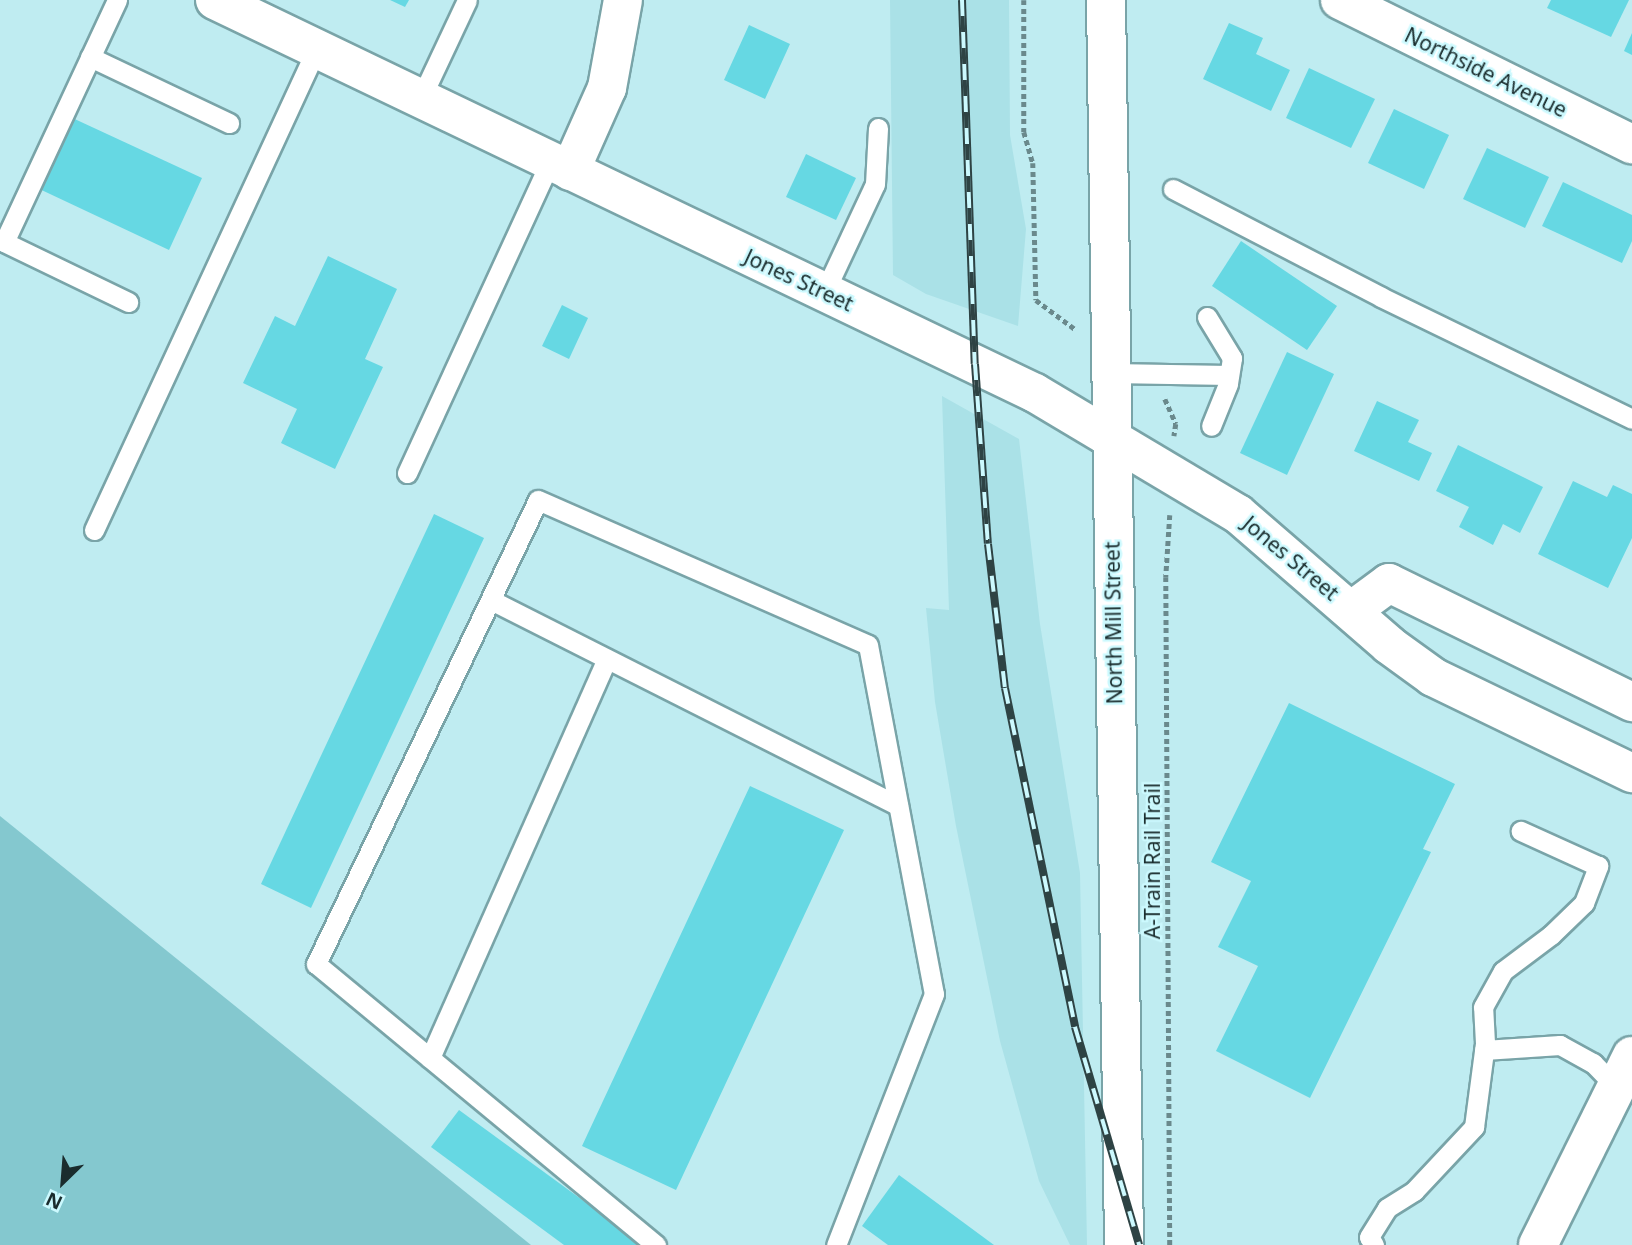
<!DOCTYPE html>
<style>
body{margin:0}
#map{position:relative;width:1632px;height:1245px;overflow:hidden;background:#bfecf1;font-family:"Noto Sans",sans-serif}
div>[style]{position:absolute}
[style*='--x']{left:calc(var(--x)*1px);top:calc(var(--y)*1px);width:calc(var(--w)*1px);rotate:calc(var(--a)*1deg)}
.built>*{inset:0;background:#aae1e7}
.green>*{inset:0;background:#84c8cf}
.building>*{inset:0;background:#66d8e3}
.path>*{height:4.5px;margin-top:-2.25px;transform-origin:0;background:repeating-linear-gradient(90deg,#6a898c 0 5px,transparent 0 8.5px)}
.roads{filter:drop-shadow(2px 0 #79a4a8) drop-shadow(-2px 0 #79a4a8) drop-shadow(0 2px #79a4a8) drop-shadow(0 -2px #79a4a8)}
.lane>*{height:19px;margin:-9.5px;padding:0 9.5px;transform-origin:9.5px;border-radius:9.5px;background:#fff}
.street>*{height:38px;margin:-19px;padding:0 19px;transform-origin:19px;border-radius:19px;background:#fff}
.secondary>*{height:38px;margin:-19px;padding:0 19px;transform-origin:19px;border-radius:19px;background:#fff}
.rail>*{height:8px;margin-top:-4px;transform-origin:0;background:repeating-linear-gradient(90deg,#ccf9fe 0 16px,#2e4344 0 32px);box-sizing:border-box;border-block:2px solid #2e4344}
span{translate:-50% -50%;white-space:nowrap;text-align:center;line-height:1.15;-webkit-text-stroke:5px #ccf9fe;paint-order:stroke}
.street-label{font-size:21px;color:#1a2c2d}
.north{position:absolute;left:28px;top:1147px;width:70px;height:70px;-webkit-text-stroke:5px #ccf9fe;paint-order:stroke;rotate:205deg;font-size:19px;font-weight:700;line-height:28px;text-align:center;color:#1a2c2d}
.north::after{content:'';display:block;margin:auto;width:24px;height:32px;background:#1a2c2d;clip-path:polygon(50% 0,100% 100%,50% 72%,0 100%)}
</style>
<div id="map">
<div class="built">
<i style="clip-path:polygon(890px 0,1009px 0,1010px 135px,1026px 229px,1018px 326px,926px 294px,893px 275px)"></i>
<i style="clip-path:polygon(942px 396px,1019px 439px,1040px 624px,1080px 873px,1087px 1245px,1070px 1245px,1039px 1181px,1000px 1041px,956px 826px,935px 702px,926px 608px,949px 610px)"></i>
</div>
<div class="green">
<i style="clip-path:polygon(0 816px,531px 1245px,0 1245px)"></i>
</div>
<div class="building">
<i style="clip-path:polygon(390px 0,409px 0,405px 7px)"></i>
<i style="clip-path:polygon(1551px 0,1629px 0,1611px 37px,1547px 8px)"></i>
<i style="clip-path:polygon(1229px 23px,1263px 38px,1256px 54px,1290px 70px,1271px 111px,1203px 79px)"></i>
<i style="clip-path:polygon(749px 25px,790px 44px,765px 99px,724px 80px)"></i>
<i style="clip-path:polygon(1632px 33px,1632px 55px,1624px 51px)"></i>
<i style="clip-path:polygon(1309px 68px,1375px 99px,1351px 148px,1286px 118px)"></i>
<i style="clip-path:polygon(1394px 109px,1449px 135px,1424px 189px,1368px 163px)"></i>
<i style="clip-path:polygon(66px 115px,202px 178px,169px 250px,33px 186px)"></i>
<i style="clip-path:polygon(1487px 148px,1549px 177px,1525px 228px,1463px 199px)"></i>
<i style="clip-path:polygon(806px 154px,856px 178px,836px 220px,786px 197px)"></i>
<i style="clip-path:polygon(1563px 182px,1632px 215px,1632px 241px,1622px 263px,1542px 226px)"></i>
<i style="clip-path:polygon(1241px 241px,1337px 306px,1307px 350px,1212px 286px)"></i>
<i style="clip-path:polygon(328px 256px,397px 289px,365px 359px,383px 367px,335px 469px,281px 443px,297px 409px,243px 383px,275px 316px,295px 326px)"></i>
<i style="clip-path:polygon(562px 305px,588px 318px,569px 359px,542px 346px)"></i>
<i style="clip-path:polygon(1287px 352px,1334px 374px,1287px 475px,1240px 453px)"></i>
<i style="clip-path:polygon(1377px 401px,1419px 420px,1408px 442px,1432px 453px,1419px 481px,1354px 451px)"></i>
<i style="clip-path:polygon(1458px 445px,1543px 487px,1520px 533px,1503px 524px,1493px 545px,1459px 527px,1469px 507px,1436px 491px)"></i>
<i style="clip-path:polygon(1573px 481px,1607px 497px,1613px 485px,1632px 494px,1632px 538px,1608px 588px,1538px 554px)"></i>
<i style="clip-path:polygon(434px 514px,484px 538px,311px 908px,261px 884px)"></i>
<i style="clip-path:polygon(1289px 703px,1455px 784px,1423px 849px,1431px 852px,1310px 1098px,1216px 1051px,1258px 966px,1218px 947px,1251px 881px,1211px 862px)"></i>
<i style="clip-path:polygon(750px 786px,844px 830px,676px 1190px,582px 1146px)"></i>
<i style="clip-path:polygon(459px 1110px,644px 1245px,564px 1245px,431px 1147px)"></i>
<i style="clip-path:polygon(899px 1175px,994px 1245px,888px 1245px,862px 1226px)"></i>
</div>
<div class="path">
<i style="--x:1024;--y:0;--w:132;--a:90"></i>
<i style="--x:1024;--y:132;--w:32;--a:74"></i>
<i style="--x:1033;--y:163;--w:137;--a:88.7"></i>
<i style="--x:1036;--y:300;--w:49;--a:36.6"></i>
<i style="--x:1165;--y:399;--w:27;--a:66"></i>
<i style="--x:1176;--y:424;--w:12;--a:99"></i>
<i style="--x:1170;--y:515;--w:62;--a:93.7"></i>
<i style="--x:1166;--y:577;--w:668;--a:89.66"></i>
</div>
<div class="roads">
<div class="lane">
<i style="--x:117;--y:0;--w:267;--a:115"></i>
<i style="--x:4;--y:242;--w:138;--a:25.8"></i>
<i style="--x:90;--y:57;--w:154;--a:25.4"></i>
<i style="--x:420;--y:100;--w:110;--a:-64.8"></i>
<i style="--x:1173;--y:189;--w:234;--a:27.4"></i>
<i style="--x:1381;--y:297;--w:279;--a:25.9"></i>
<i style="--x:824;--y:293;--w:120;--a:-64.9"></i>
<i style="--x:875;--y:184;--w:56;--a:-86.9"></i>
<i style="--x:1207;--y:317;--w:48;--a:58.6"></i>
<i style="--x:1232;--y:358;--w:26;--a:99"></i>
<i style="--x:1228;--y:384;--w:45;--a:112"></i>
<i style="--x:1111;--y:373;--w:118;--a:1"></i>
<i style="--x:407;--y:473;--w:342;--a:-65.3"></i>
<i style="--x:94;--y:530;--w:529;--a:-65.18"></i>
<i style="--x:491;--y:600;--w:456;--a:26.8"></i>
<i style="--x:1484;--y:1050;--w:76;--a:-3.8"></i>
<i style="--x:1560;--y:1045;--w:38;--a:29"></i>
<i style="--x:1593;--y:1063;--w:33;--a:46"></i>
<i style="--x:430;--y:1058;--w:436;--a:-66.1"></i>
<i style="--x:656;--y:1245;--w:441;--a:-140.4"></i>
<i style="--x:316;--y:964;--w:514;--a:-64.43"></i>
<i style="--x:538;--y:500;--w:360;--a:23.7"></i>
<i style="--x:868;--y:645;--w:355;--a:79.3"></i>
<i style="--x:934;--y:994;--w:269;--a:111.3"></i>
<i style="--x:1374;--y:1245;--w:9;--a:-122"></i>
<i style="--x:1369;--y:1237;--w:34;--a:-58"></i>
<i style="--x:1387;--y:1208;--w:32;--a:-32"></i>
<i style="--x:1414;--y:1191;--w:88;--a:-46.8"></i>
<i style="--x:1474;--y:1127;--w:85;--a:-82.5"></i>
<i style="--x:1485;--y:1043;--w:36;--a:-93"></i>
<i style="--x:1483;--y:1007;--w:41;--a:-60.9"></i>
<i style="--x:1503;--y:971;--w:60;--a:-36.9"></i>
<i style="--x:1551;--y:935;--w:46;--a:-44.1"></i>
<i style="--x:1584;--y:903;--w:40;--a:-69"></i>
<i style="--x:1598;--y:866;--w:85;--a:-155.6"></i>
</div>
<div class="street">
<i style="--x:215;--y:0;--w:909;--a:25.61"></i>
<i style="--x:1035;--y:393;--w:236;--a:30.8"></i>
<i style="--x:1238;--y:514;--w:200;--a:40.9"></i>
<i style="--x:1389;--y:645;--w:54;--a:36"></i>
<i style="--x:1433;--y:677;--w:221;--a:25.8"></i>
<i style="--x:1340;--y:0;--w:326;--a:26.3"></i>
<i style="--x:570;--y:171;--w:91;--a:-66"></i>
<i style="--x:607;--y:88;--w:89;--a:-79.7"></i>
<i style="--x:1351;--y:611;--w:47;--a:-36.4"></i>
<i style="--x:1389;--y:583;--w:271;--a:26.1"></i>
<i style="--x:1538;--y:1245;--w:211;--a:-63.6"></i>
</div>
<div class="secondary">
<i style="--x:1106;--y:0;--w:1245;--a:89.17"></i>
</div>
</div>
<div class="rail">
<i style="--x:962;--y:0;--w:364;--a:88"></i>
<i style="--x:975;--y:364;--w:180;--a:85.9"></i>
<i style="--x:988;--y:544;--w:145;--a:83.3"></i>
<i style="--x:1005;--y:688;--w:346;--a:78.3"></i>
<i style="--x:1075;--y:1027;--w:227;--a:73.6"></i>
</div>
<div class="street-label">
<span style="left:1486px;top:72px;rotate:26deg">Northside Avenue</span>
<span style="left:799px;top:280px;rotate:25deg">Jones Street</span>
<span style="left:1291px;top:558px;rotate:40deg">Jones Street</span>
<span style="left:1113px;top:623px;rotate:-91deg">North Mill Street</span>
<span style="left:1152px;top:861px;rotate:-90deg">A-Train Rail Trail</span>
</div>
<div class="north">N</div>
</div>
